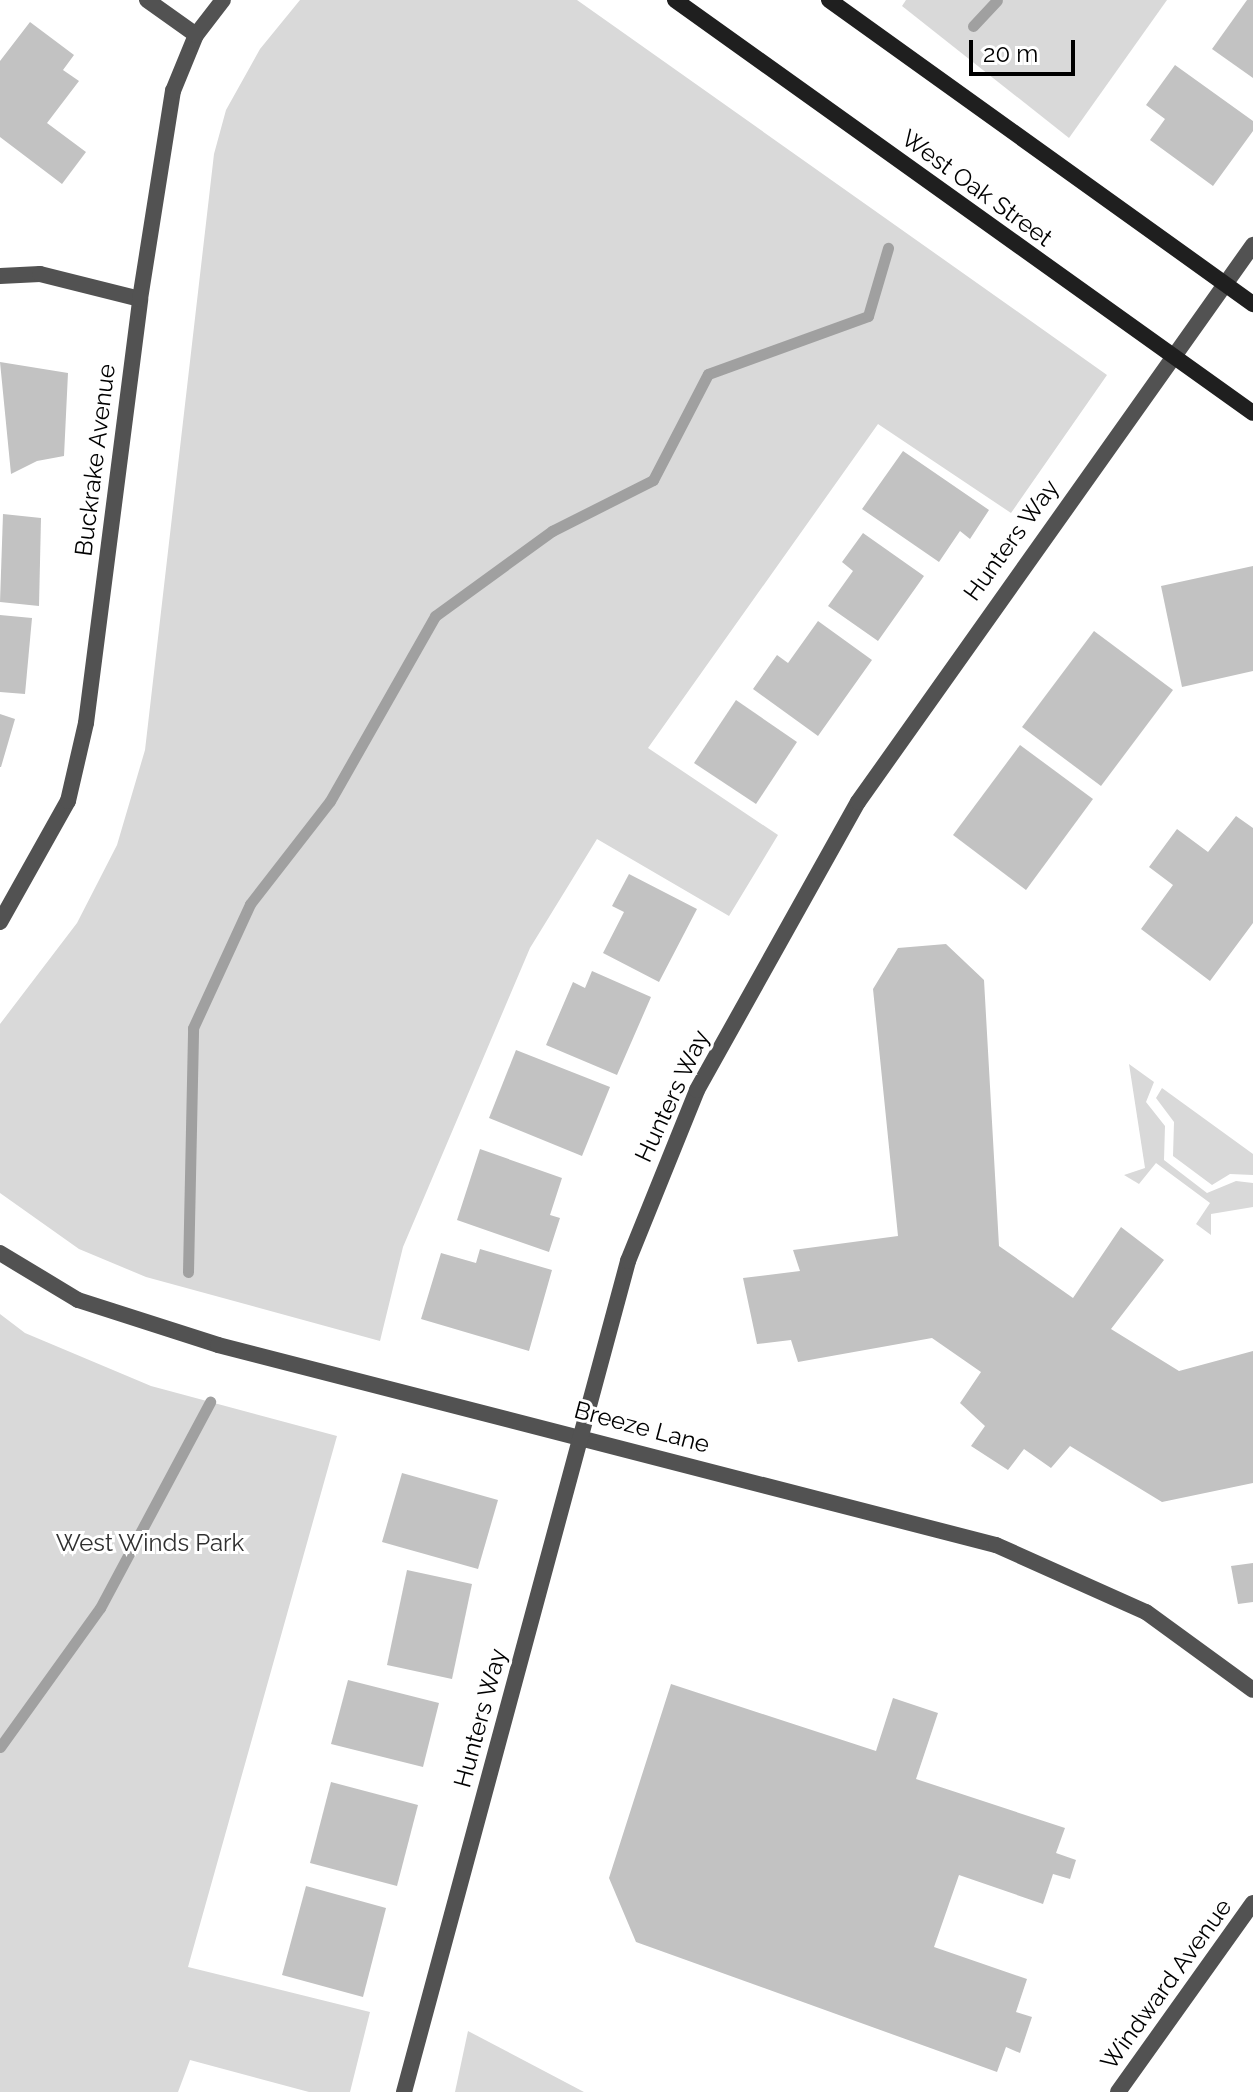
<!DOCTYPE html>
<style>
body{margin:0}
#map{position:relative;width:1253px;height:2092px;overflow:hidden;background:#fff;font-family:Raleway,sans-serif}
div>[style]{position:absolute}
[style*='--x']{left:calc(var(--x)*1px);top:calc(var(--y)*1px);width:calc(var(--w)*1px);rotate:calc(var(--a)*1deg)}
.green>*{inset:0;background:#d9d9d9}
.stream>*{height:11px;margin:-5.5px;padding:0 5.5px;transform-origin:5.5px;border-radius:5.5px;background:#a0a0a0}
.building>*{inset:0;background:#c2c2c2}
.street>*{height:16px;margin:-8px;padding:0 8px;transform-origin:8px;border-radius:8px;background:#525252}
.secondary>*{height:16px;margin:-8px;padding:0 8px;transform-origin:8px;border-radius:8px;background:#1f1f1f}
span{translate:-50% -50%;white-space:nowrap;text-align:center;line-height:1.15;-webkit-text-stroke:6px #fff;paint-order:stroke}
.street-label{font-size:24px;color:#000}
.park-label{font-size:24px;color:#303030}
.scale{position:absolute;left:969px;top:40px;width:106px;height:36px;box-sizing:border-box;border:4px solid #000;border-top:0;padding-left:10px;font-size:24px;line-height:28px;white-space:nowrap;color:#000;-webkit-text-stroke:6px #fff;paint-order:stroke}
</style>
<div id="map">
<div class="green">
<i style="clip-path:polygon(300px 0,577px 0,1107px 375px,1011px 513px,878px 424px,648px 748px,778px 835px,729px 916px,597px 839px,530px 948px,403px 1247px,380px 1341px,146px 1277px,79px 1249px,0 1193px,0 1024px,77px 923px,117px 845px,145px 750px,214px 154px,226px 110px,260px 49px)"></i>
<i style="clip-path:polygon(906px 0,1167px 0,1069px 138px,902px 6px)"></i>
<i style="clip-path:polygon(1129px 1064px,1154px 1082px,1146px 1102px,1165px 1126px,1164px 1160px,1207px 1193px,1236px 1181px,1253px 1183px,1253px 1207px,1211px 1214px,1211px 1235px,1196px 1224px,1210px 1203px,1156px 1163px,1139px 1184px,1124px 1175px,1145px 1168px)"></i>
<i style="clip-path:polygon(1162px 1088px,1253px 1154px,1253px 1175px,1230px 1174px,1212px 1185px,1173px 1156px,1174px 1122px,1156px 1098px)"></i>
<i style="clip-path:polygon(0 1314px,25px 1333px,151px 1386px,337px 1436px,188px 1967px,370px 2012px,350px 2092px,309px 2092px,190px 2060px,178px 2092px,0 2092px)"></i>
<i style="clip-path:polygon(468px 2031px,584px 2092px,455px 2092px)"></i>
</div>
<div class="stream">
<i style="--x:973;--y:26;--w:35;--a:-47"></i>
<i style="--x:188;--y:1272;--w:244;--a:-88.8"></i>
<i style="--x:193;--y:1028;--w:136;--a:-65.3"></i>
<i style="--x:250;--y:904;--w:130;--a:-52.2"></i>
<i style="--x:330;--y:801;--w:213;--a:-60.4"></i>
<i style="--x:435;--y:616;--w:145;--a:-36"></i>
<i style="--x:552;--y:531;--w:113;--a:-26.8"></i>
<i style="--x:653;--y:480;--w:119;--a:-62.6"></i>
<i style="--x:708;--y:374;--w:170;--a:-19.9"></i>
<i style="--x:868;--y:316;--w:71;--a:-73.6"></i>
<i style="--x:0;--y:1747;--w:171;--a:-54.3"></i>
<i style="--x:100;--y:1608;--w:234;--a:-61.9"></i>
</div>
<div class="building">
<i style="clip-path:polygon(1247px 0,1253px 0,1253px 78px,1212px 49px)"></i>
<i style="clip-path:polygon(30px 22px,74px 55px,63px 70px,79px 81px,47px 123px,86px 152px,62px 184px,0 137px,0 61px)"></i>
<i style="clip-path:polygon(1175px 65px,1253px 121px,1253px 131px,1213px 186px,1150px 140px,1165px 119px,1146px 105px)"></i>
<i style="clip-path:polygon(0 362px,68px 373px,64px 456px,37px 461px,11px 474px)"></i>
<i style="clip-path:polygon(903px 451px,989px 510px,970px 539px,960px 531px,939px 562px,862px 509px)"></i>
<i style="clip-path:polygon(3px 514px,41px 518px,39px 606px,0 602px)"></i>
<i style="clip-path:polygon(863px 533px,924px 576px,878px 641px,828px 606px,853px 571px,842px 562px)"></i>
<i style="clip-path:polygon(1253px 566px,1253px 671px,1182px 687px,1161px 586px)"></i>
<i style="clip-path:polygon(0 615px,32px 618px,25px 694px,0 692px)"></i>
<i style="clip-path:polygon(818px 621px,872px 660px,818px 736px,753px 689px,777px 655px,788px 663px)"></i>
<i style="clip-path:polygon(1094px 631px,1173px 690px,1101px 786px,1022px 727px)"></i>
<i style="clip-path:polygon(736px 700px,797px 742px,756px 804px,694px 763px)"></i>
<i style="clip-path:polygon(0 714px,15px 719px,1px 767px,0 767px)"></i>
<i style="clip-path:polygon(1020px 745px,1093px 799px,1026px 890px,953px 835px)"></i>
<i style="clip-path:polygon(1236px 816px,1253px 828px,1253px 923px,1210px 981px,1141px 929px,1173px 885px,1149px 867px,1177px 829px,1208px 852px)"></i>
<i style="clip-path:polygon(629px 874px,697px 909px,659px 982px,603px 953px,624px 912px,612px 906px)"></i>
<i style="clip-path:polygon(946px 944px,984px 980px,999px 1246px,1073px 1298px,1121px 1227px,1164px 1260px,1111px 1329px,1179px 1371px,1253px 1351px,1253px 1483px,1162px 1502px,1070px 1446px,1051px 1468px,1024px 1449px,1008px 1470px,971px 1446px,985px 1426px,960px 1403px,981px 1372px,932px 1338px,798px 1362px,791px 1340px,757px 1344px,743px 1278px,800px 1271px,793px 1250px,898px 1236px,873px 989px,898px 948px)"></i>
<i style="clip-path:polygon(592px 971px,651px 997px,617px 1075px,546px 1045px,573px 982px,585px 988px)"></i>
<i style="clip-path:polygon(516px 1050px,610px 1087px,582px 1156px,489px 1118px)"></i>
<i style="clip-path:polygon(480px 1149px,562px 1178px,550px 1215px,560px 1218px,549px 1252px,457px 1220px)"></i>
<i style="clip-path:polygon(480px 1249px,552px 1270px,529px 1351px,421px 1319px,441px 1253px,476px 1263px)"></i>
<i style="clip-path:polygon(402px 1473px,498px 1500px,478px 1569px,382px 1542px)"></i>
<i style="clip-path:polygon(1253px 1563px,1253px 1602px,1238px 1604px,1231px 1566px)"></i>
<i style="clip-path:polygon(407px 1570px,472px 1584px,452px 1679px,387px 1665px)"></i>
<i style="clip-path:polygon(348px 1680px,439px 1703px,423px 1767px,331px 1744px)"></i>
<i style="clip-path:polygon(671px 1684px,876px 1751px,893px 1698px,938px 1713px,916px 1779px,1065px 1828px,1056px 1853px,1076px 1860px,1070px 1879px,1053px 1874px,1043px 1904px,959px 1875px,934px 1947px,1027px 1979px,1016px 2012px,1032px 2017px,1020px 2053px,1006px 2047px,997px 2072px,636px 1942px,609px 1878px)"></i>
<i style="clip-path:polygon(331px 1782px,418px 1805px,397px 1886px,310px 1863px)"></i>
<i style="clip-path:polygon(306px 1886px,386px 1908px,363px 1997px,282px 1975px)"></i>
</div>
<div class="street">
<i style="--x:147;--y:0;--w:60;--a:35.5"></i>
<i style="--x:0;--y:276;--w:40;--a:-2.9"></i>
<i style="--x:40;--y:274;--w:103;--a:14"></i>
<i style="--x:0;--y:922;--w:139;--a:-60.7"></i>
<i style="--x:68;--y:801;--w:80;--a:-77"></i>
<i style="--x:86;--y:723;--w:427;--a:-82.7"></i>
<i style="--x:140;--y:299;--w:211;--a:-81"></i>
<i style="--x:173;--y:91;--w:61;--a:-67.7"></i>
<i style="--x:196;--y:35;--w:44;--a:-52.4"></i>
<i style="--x:0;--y:1253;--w:91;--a:31.1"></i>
<i style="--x:78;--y:1300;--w:147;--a:17.8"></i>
<i style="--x:218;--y:1345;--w:803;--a:14.42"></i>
<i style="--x:996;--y:1545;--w:164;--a:24.1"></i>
<i style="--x:1146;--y:1612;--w:132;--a:36.1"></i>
<i style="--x:404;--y:2092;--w:861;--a:-74.91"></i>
<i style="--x:628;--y:1261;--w:184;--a:-68"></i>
<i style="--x:697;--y:1090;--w:330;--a:-60.8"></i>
<i style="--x:858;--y:802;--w:683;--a:-54.66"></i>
<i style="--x:1118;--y:2092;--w:232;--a:-54.5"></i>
</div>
<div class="secondary">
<i style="--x:675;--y:0;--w:710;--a:35.55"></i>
<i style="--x:829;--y:0;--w:522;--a:35.64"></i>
</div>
<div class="street-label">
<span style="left:977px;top:188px;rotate:36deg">West Oak Street</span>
<span style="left:95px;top:460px;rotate:-83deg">Buckrake Avenue</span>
<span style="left:1011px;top:540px;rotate:-54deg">Hunters Way</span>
<span style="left:672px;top:1096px;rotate:-65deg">Hunters Way</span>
<span style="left:642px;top:1427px;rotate:15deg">Breeze Lane</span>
<span style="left:480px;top:1718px;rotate:-75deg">Hunters Way</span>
<span style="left:1166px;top:1984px;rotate:-54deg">Windward Avenue</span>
</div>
<div class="park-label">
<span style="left:150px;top:1543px">West Winds Park</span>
</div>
<div class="scale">20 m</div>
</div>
